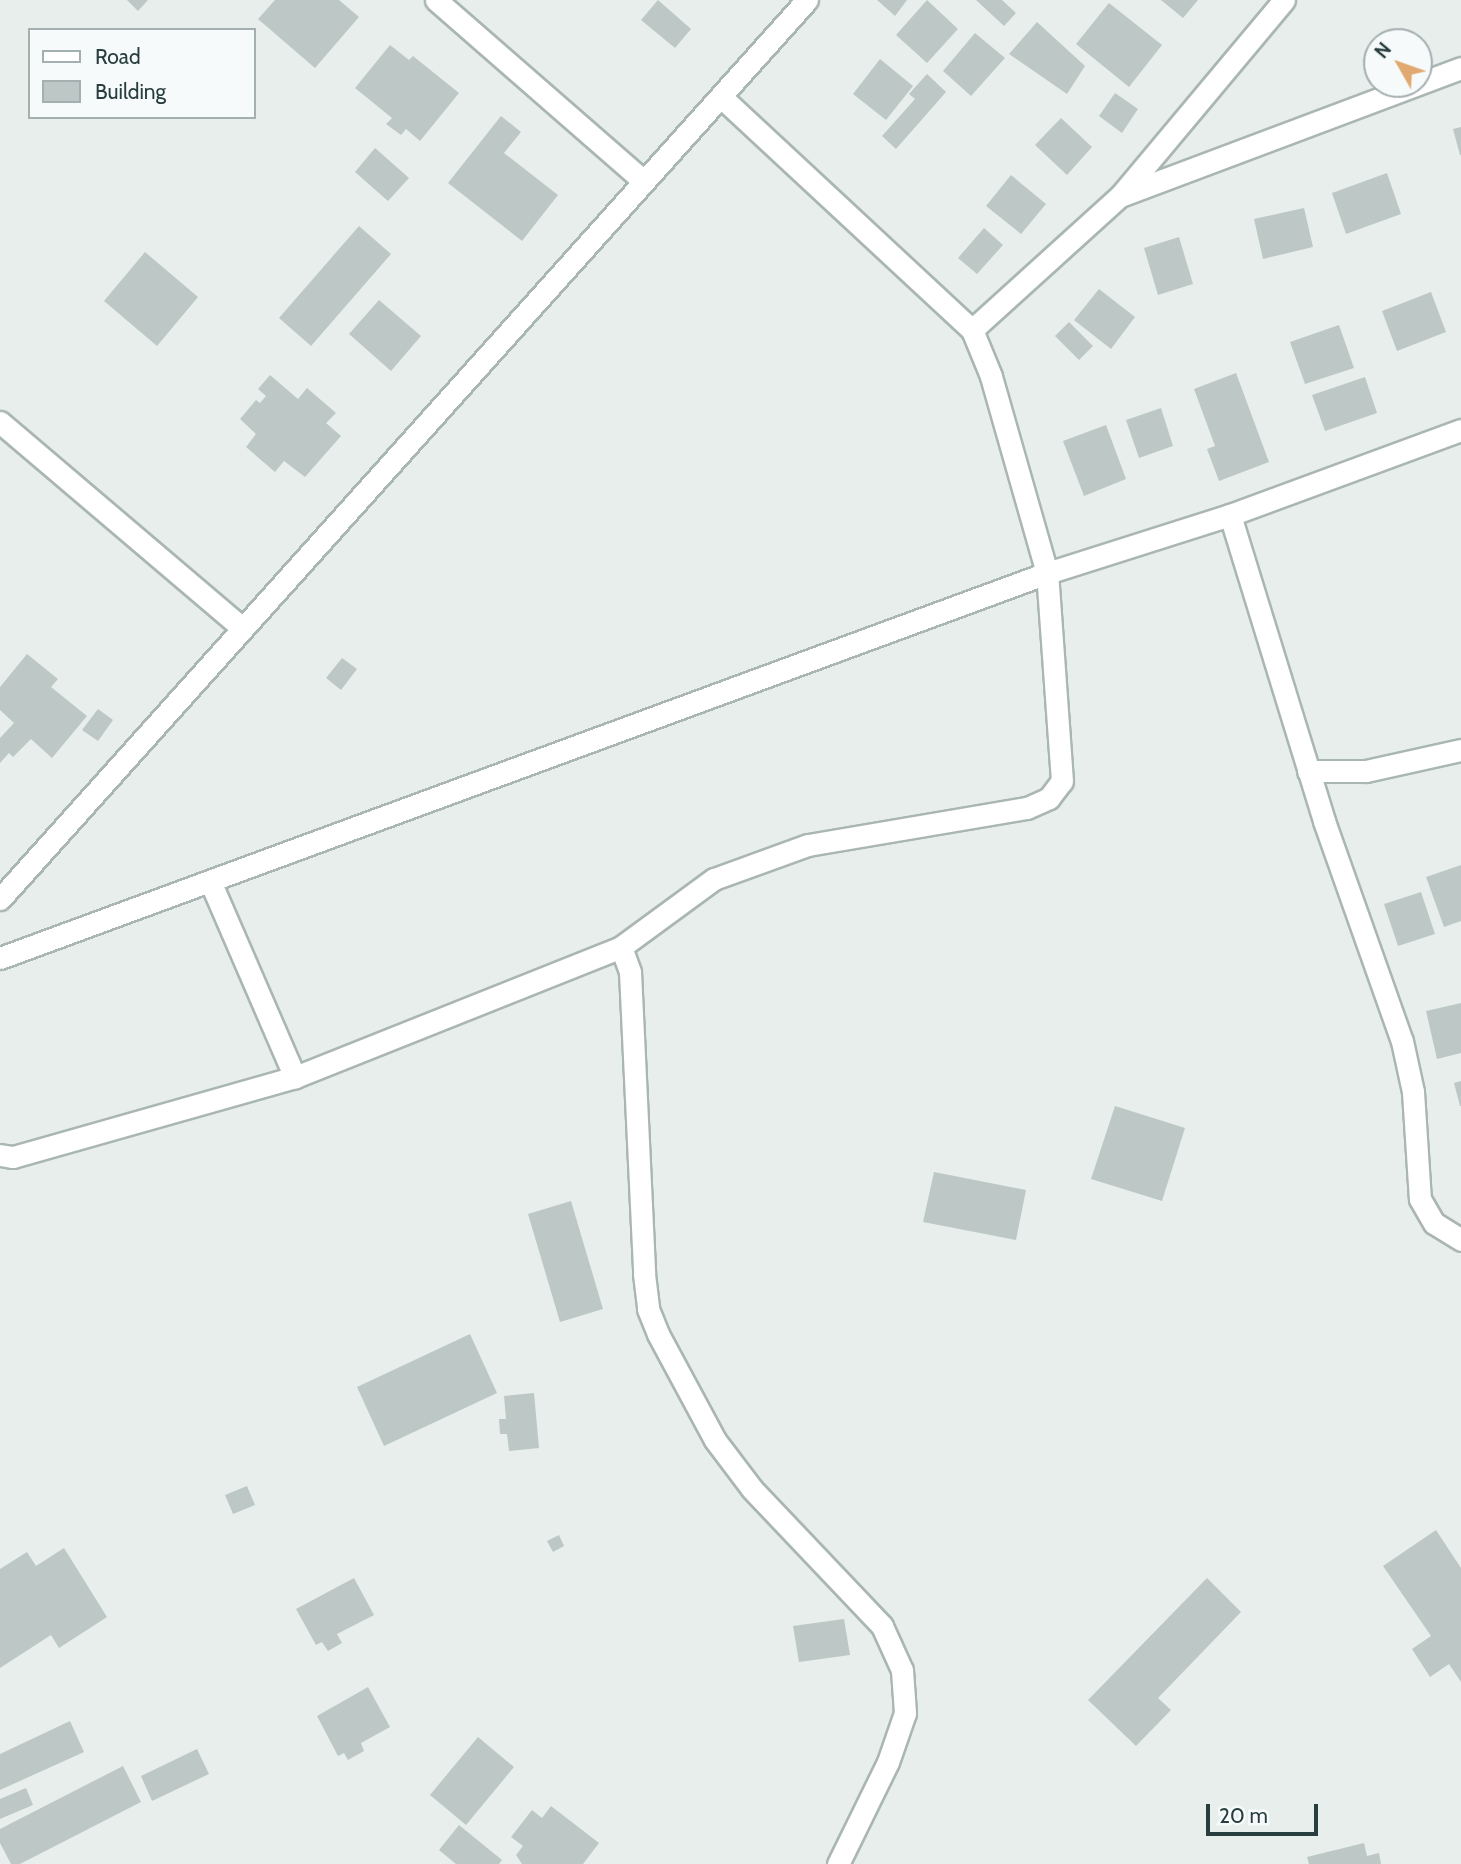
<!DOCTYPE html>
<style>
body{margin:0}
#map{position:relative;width:1461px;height:1864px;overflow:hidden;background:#e7eeec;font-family:Cabin,sans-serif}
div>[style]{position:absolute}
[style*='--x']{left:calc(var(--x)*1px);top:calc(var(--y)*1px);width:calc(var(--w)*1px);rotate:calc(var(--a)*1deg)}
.building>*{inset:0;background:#bdc8c6}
.roads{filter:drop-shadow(2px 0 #aab6b4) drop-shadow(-2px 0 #aab6b4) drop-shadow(0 2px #aab6b4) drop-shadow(0 -2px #aab6b4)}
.street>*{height:21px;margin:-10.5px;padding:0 10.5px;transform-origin:10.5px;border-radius:10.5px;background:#fff}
span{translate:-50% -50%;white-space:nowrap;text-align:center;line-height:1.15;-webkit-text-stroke:5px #f7fafa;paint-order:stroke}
.legend{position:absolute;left:28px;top:28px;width:228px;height:91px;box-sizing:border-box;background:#f7fafa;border:2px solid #a4afaf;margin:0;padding:9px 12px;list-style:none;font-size:21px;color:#283e3e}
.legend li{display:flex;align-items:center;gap:14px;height:35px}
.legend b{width:35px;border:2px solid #a4afaf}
.north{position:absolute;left:1363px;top:28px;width:70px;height:70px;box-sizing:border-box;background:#f7fafa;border:2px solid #a4afaf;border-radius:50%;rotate:310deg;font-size:19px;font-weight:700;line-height:28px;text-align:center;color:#283e3e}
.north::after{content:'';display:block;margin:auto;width:24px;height:32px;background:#e1a971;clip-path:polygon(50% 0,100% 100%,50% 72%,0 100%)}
.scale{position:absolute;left:1206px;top:1804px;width:112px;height:32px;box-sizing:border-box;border:4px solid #283e3e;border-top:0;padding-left:9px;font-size:21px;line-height:24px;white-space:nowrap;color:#283e3e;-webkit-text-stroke:5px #f7fafa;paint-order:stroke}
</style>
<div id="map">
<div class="building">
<i style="clip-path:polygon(127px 0,148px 0,138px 11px)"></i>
<i style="clip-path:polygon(275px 0,339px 0,359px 17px,315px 68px,258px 19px)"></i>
<i style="clip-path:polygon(658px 0,691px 29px,675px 48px,641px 20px)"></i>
<i style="clip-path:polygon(877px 0,907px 0,895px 16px)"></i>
<i style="clip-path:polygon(927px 0,958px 29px,927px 63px,896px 35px)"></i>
<i style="clip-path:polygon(976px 0,1002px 0,1016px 13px,1004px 26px)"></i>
<i style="clip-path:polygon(1161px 0,1198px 0,1183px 18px)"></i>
<i style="clip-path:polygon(1109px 3px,1162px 45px,1129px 87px,1076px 44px)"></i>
<i style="clip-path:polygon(1037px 22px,1085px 66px,1067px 94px,1009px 54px)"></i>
<i style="clip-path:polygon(975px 33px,1005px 58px,971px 96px,943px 71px)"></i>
<i style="clip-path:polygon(390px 45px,409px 60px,413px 56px,459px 93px,420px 141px,406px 129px,401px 135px,386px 124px,392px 118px,355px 88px)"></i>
<i style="clip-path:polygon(880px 59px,913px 86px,886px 120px,853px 94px)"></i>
<i style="clip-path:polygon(927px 74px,946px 92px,896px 149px,882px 136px,915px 99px,909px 94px)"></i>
<i style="clip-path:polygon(1115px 93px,1138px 109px,1122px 133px,1099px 116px)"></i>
<i style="clip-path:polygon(501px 116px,521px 132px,504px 153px,558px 195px,522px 241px,448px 183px)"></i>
<i style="clip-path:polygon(1061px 118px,1092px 147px,1067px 175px,1035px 145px)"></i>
<i style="clip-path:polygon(1461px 127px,1461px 155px,1460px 155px,1453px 129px)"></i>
<i style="clip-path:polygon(375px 148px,409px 178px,388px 201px,355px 172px)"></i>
<i style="clip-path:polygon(1387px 173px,1401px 214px,1346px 234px,1332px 193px)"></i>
<i style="clip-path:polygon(1011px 175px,1046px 204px,1021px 234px,986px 206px)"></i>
<i style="clip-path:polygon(1304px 208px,1313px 247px,1263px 259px,1254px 219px)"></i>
<i style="clip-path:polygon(359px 226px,391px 254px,311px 346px,279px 318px)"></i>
<i style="clip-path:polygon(984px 228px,1003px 245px,977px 274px,958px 258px)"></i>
<i style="clip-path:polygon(1179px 237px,1193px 284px,1158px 295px,1144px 248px)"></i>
<i style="clip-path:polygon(145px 252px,198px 297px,157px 346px,104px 301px)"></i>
<i style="clip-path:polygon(1099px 289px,1135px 317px,1111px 349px,1074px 320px)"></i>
<i style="clip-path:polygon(1431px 292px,1446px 332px,1397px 351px,1382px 311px)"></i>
<i style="clip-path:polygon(379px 300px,421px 336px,391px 371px,349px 334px)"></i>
<i style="clip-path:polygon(1069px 322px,1093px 346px,1079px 360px,1055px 336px)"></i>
<i style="clip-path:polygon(1339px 325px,1354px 368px,1305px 384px,1290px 342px)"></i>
<i style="clip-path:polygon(1236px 373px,1269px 462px,1219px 481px,1207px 449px,1215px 446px,1194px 389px)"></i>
<i style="clip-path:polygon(270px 375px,298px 399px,307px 388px,336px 413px,326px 423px,341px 436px,305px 477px,284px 461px,275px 472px,246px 447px,256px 434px,240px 419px,256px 400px,260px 403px,266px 396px,258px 389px)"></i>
<i style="clip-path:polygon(1365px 377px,1377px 413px,1325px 431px,1312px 395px)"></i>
<i style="clip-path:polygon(1161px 408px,1173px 446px,1139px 458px,1126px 420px)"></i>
<i style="clip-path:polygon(1106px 425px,1126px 479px,1084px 496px,1063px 441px)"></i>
<i style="clip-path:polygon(27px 654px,58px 679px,51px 687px,87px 716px,52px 758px,31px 739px,13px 757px,9px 753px,0 763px,0 738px,14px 723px,0 710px,0 687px)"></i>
<i style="clip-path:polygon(342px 658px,357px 669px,341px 690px,326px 678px)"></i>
<i style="clip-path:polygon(98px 709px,113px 720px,98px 741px,82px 730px)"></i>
<i style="clip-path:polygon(1461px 865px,1461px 921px,1444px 927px,1426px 877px)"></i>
<i style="clip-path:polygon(1421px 892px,1435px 934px,1398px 946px,1384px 904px)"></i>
<i style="clip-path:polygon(1461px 1003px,1461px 1053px,1437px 1059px,1426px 1011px)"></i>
<i style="clip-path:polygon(1461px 1081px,1461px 1106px,1460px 1106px,1454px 1083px)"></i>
<i style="clip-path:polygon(1115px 1106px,1185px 1128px,1162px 1201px,1091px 1179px)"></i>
<i style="clip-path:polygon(934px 1172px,1026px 1190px,1016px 1240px,923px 1222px)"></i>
<i style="clip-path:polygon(571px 1201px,603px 1309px,560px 1322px,528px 1214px)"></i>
<i style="clip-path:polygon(470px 1334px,497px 1393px,384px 1446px,357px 1387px)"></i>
<i style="clip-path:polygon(534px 1393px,539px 1448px,509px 1451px,507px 1434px,500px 1434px,499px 1419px,506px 1419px,504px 1396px)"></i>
<i style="clip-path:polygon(247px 1486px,255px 1505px,233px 1514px,225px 1495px)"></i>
<i style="clip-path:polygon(1436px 1530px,1461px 1568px,1461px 1682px,1449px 1664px,1430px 1677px,1412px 1649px,1431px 1636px,1383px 1566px)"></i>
<i style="clip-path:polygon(559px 1535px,564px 1546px,553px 1552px,547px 1541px)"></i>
<i style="clip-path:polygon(64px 1548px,107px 1617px,59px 1648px,51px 1635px,0 1668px,0 1569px,27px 1552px,36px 1566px)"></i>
<i style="clip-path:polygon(354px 1578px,374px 1615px,337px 1634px,342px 1643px,328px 1651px,322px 1642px,316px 1645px,296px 1609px)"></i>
<i style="clip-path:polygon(1207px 1578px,1241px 1612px,1158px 1698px,1171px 1710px,1136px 1746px,1088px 1700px)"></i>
<i style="clip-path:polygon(844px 1619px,850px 1655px,799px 1662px,793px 1626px)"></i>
<i style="clip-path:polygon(368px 1687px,390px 1727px,361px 1743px,364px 1751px,348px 1760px,344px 1753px,338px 1756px,317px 1716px)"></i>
<i style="clip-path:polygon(70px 1721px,84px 1752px,0 1790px,0 1754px)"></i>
<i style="clip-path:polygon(478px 1737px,514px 1767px,466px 1825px,430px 1795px)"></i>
<i style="clip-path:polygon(197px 1749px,209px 1774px,152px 1801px,141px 1776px)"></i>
<i style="clip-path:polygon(123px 1766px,141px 1802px,20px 1864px,11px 1864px,0 1843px,0 1829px)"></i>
<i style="clip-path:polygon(26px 1788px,33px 1805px,0 1819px,0 1799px)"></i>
<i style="clip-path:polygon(551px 1806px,599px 1843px,583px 1864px,522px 1864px,516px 1855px,523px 1846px,511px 1837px,532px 1810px,542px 1818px)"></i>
<i style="clip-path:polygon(459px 1825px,502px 1860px,499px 1864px,456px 1864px,439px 1850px)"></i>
<i style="clip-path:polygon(1364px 1843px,1367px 1856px,1379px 1853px,1381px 1864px,1309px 1864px,1307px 1857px)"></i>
</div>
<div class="roads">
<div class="street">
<i style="--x:436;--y:0;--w:274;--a:41.1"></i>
<i style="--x:1123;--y:195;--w:361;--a:-20.6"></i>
<i style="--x:972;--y:330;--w:201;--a:-42.2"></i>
<i style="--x:1121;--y:195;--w:254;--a:-50.1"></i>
<i style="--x:0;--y:422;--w:316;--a:40.4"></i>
<i style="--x:1230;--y:515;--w:320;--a:72.9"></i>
<i style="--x:1324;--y:821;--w:233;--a:70.5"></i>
<i style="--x:1402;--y:1041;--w:52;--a:77.8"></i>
<i style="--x:1413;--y:1092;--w:107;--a:86.3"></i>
<i style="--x:1420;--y:1199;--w:28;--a:60"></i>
<i style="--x:1434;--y:1223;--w:32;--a:32"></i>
<i style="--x:1308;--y:771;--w:58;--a:0"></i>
<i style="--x:1366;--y:771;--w:97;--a:-12.5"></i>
<i style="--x:210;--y:881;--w:214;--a:66.6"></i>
<i style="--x:0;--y:899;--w:1208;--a:-48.09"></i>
<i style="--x:621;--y:947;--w:27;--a:70"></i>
<i style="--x:630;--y:972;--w:302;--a:87.3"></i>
<i style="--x:644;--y:1274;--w:35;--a:83"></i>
<i style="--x:648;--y:1309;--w:27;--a:68"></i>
<i style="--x:658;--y:1334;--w:120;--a:61.7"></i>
<i style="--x:715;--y:1440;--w:61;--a:52.9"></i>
<i style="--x:752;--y:1489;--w:189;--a:46.5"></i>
<i style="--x:882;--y:1626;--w:48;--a:65.6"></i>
<i style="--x:902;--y:1670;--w:43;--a:86"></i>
<i style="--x:905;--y:1713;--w:52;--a:109.1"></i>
<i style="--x:888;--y:1762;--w:114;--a:116.1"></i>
<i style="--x:0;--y:958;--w:1116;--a:-20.19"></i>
<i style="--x:1047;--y:573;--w:192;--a:-17.6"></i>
<i style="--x:1230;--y:515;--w:246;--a:-20.2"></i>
<i style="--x:0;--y:1155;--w:13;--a:9"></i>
<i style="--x:13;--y:1157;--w:293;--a:-15.8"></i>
<i style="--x:295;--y:1077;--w:351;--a:-21.7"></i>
<i style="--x:621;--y:947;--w:115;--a:-36.2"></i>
<i style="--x:714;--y:879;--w:100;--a:-19.9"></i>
<i style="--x:808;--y:845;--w:222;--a:-9.6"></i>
<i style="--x:1027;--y:808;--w:24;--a:-24"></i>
<i style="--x:1049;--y:798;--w:21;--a:-53"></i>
<i style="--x:1062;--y:781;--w:209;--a:-94.1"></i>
<i style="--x:1047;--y:573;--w:205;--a:-105.9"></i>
<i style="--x:991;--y:376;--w:50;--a:-112.4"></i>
<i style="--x:972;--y:330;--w:341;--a:-137.1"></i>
</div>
</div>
<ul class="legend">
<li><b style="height:9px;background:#fff"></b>Road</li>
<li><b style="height:19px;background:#bdc8c6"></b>Building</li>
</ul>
<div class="north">N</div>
<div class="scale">20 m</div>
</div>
